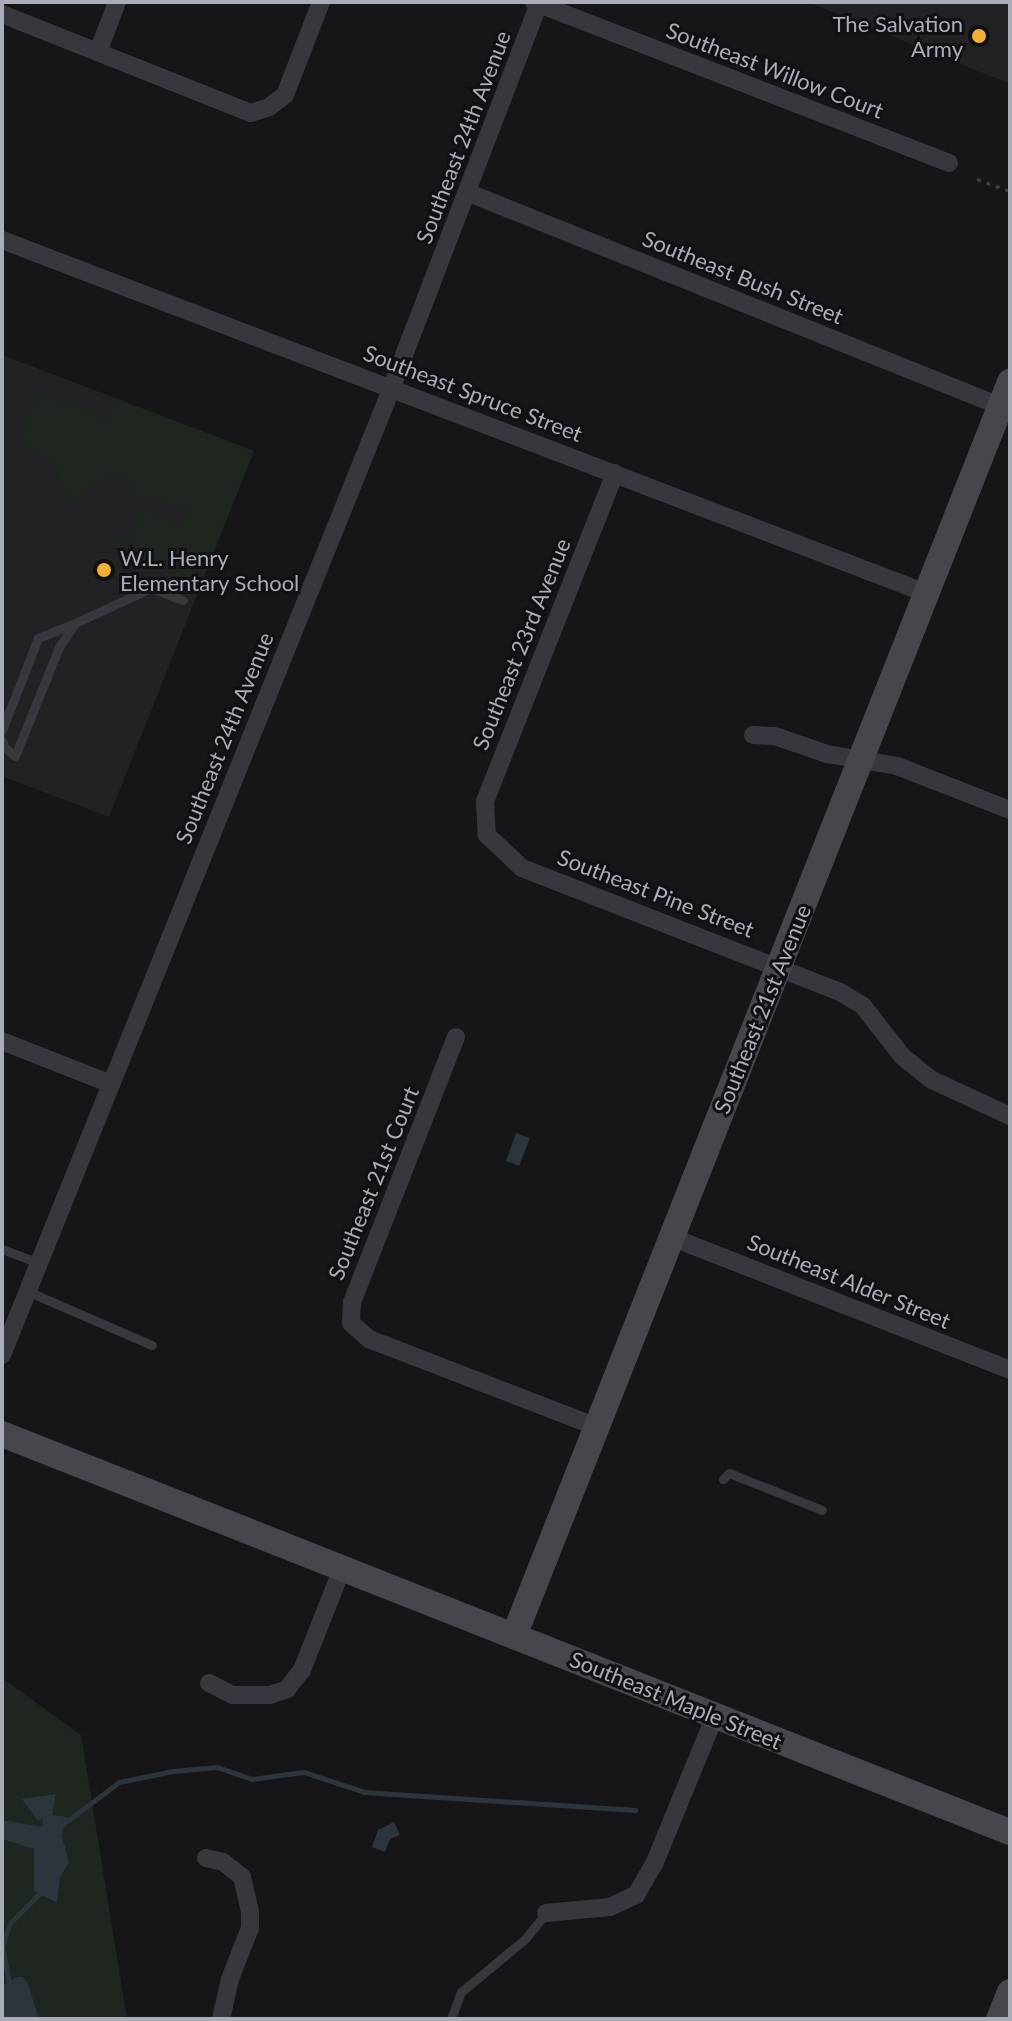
<!DOCTYPE html>
<style>
body{margin:0}
#map{position:relative;width:1012px;height:2021px;overflow:hidden;background:#161618;font-family:Lato,sans-serif}
div>[style]{position:absolute}
[style*='--x']{left:calc(var(--x)*1px);top:calc(var(--y)*1px);width:calc(var(--w)*1px);rotate:calc(var(--a)*1deg)}
.built>*{inset:0;background:#222225}
.green>*{inset:0;background:#1e261f}
.water>*{inset:0;background:#2c353c}
.stream>*{height:5px;margin:-2.5px;padding:0 2.5px;transform-origin:2.5px;border-radius:2.5px;background:#2c353c}
.path>*{height:3px;margin-top:-1.5px;transform-origin:0;background:repeating-linear-gradient(90deg,#3d3f44 0 4px,transparent 0 10px)}
.lane>*{height:9px;margin:-4.5px;padding:0 4.5px;transform-origin:4.5px;border-radius:4.5px;background:#37383d}
.street>*{height:18px;margin:-9px;padding:0 9px;transform-origin:9px;border-radius:9px;background:#37383d}
.secondary>*{height:26px;margin:-13px;padding:0 13px;transform-origin:13px;border-radius:13px;background:#45474d}
.dots>*{width:22px;height:22px;translate:-50% -50%;box-sizing:border-box;border:4px solid #111113;border-radius:50%}
span{translate:-50% -50%;white-space:nowrap;text-align:center;line-height:1.15;-webkit-text-stroke:6px #111113;paint-order:stroke}
.poi-label{font-size:22px;color:#a8adb8}
.right{translate:-100% -50%;text-align:right}
.left{translate:0 -50%;text-align:left}
.street-label{font-size:22px;color:#a8adb8}
.frame{position:absolute;inset:0;border:4px solid #a8adb8;pointer-events:none}
</style>
<div id="map">
<div class="built">
<i style="clip-path:polygon(814px 2px,1010px 2px,1010px 84px,813px 4px)"></i>
<i style="clip-path:polygon(2px 355px,254px 451px,109px 817px,2px 776px)"></i>
</div>
<div class="green">
<i style="clip-path:polygon(37px 393px,107px 418px,115px 398px,254px 451px,200px 586px,144px 563px,127px 570px,110px 536px,117px 539px,142px 526px,135px 509px,140px 507px,183px 524px,187px 512px,144px 496px,134px 500px,126px 478px,120px 474px,88px 487px,90px 491px,68px 504px,55px 467px,28px 448px,21px 438px)"></i>
<i style="clip-path:polygon(2px 1678px,81px 1735px,127px 2019px,39px 2019px,29px 1986px,17px 1977px,2px 1986px,2px 1839px,34px 1849px,34px 1891px,57px 1903px,60px 1878px,69px 1862px,62px 1836px,44px 1817px,42px 1828px,2px 1820px)"></i>
</div>
<div class="water">
<i style="clip-path:polygon(516px 1133px,530px 1138px,519px 1166px,506px 1161px)"></i>
<i style="clip-path:polygon(56px 1794px,52px 1815px,67px 1817px,62px 1836px,69px 1862px,60px 1878px,57px 1903px,34px 1891px,34px 1849px,2px 1839px,2px 1820px,42px 1827px,43px 1818px,38px 1821px,22px 1799px)"></i>
<i style="clip-path:polygon(394px 1822px,400px 1835px,390px 1839px,385px 1852px,372px 1847px,378px 1830px)"></i>
<i style="clip-path:polygon(17px 1977px,23px 1977px,29px 1986px,39px 2019px,2px 2019px,2px 1986px)"></i>
</div>
<div class="stream">
<i style="--x:62;--y:1825;--w:71;--a:-37"></i>
<i style="--x:119;--y:1782;--w:55;--a:-11.5"></i>
<i style="--x:173;--y:1771;--w:44;--a:-5.2"></i>
<i style="--x:217;--y:1767;--w:36;--a:19"></i>
<i style="--x:251;--y:1779;--w:53;--a:-7.5"></i>
<i style="--x:304;--y:1772;--w:63;--a:18.4"></i>
<i style="--x:364;--y:1792;--w:272;--a:3.8"></i>
<i style="--x:10;--y:1988;--w:42;--a:-101"></i>
<i style="--x:2;--y:1947;--w:25;--a:-72"></i>
<i style="--x:10;--y:1923;--w:47;--a:-45"></i>
</div>
<div class="path">
<i style="--x:977;--y:179;--w:35;--a:20"></i>
</div>
<div class="lane">
<i style="--x:2;--y:730;--w:99;--a:-68.6"></i>
<i style="--x:38;--y:638;--w:37;--a:-22"></i>
<i style="--x:2;--y:740;--w:7;--a:74"></i>
<i style="--x:4;--y:747;--w:14;--a:39"></i>
<i style="--x:15;--y:756;--w:118;--a:-68"></i>
<i style="--x:59;--y:647;--w:29;--a:-56"></i>
<i style="--x:75;--y:623;--w:84;--a:-24.7"></i>
<i style="--x:151;--y:588;--w:34;--a:21"></i>
<i style="--x:2;--y:1249;--w:39;--a:21"></i>
<i style="--x:27;--y:1291;--w:136;--a:23.4"></i>
<i style="--x:723;--y:1479;--w:8;--a:-45"></i>
<i style="--x:729;--y:1473;--w:100;--a:21.7"></i>
<i style="--x:451;--y:2019;--w:29;--a:-70"></i>
<i style="--x:461;--y:1992;--w:83;--a:-39.6"></i>
<i style="--x:525;--y:1939;--w:33;--a:-51"></i>
</div>
<div class="street">
<i style="--x:534;--y:2;--w:445;--a:21.2"></i>
<i style="--x:2;--y:14;--w:268;--a:21.7"></i>
<i style="--x:251;--y:113;--w:19;--a:-18"></i>
<i style="--x:269;--y:107;--w:20;--a:-37"></i>
<i style="--x:285;--y:95;--w:100;--a:-68.8"></i>
<i style="--x:98;--y:52;--w:53;--a:-69.2"></i>
<i style="--x:469;--y:193;--w:572;--a:21.86"></i>
<i style="--x:2;--y:240;--w:989;--a:20.91"></i>
<i style="--x:615;--y:473;--w:354;--a:111.6"></i>
<i style="--x:485;--y:802;--w:33;--a:87"></i>
<i style="--x:487;--y:835;--w:48;--a:43.3"></i>
<i style="--x:522;--y:868;--w:341;--a:21.3"></i>
<i style="--x:840;--y:992;--w:27;--a:31"></i>
<i style="--x:863;--y:1006;--w:63;--a:52"></i>
<i style="--x:902;--y:1056;--w:38;--a:39"></i>
<i style="--x:932;--y:1080;--w:86;--a:24.8"></i>
<i style="--x:753;--y:735;--w:22;--a:3"></i>
<i style="--x:775;--y:736;--w:55;--a:19.1"></i>
<i style="--x:827;--y:754;--w:71;--a:9.7"></i>
<i style="--x:897;--y:766;--w:121;--a:21.3"></i>
<i style="--x:456;--y:1037;--w:285;--a:111.4"></i>
<i style="--x:352;--y:1302;--w:21;--a:93"></i>
<i style="--x:351;--y:1323;--w:24;--a:42"></i>
<i style="--x:369;--y:1339;--w:242;--a:21.1"></i>
<i style="--x:2;--y:1041;--w:117;--a:21.5"></i>
<i style="--x:671;--y:1237;--w:364;--a:21.4"></i>
<i style="--x:2;--y:1355;--w:1027;--a:-68.05"></i>
<i style="--x:386;--y:402;--w:426;--a:-69"></i>
<i style="--x:209;--y:1683;--w:27;--a:27"></i>
<i style="--x:233;--y:1695;--w:37;--a:0"></i>
<i style="--x:270;--y:1695;--w:18;--a:-19"></i>
<i style="--x:287;--y:1689;--w:24;--a:-52"></i>
<i style="--x:302;--y:1670;--w:109;--a:-68.4"></i>
<i style="--x:206;--y:1858;--w:17;--a:13"></i>
<i style="--x:223;--y:1862;--w:24;--a:38"></i>
<i style="--x:242;--y:1877;--w:36;--a:77"></i>
<i style="--x:250;--y:1912;--w:16;--a:90"></i>
<i style="--x:250;--y:1928;--w:55;--a:111.4"></i>
<i style="--x:230;--y:1979;--w:41;--a:102.7"></i>
<i style="--x:546;--y:1913;--w:64;--a:-5.4"></i>
<i style="--x:610;--y:1907;--w:29;--a:-25"></i>
<i style="--x:636;--y:1895;--w:38;--a:-60"></i>
<i style="--x:655;--y:1862;--w:158;--a:-67.7"></i>
</div>
<div class="secondary">
<i style="--x:2;--y:1434;--w:1084;--a:21.55"></i>
<i style="--x:514;--y:1636;--w:1349;--a:-68.42"></i>
<i style="--x:999;--y:2019;--w:29;--a:-68"></i>
</div>
<div class="dots">
<i style="left:979px;top:36px;background:#f2b134"></i>
<i style="left:104px;top:570px;background:#f2b134"></i>
</div>
<div class="poi-label">
<span class="right" style="left:963px;top:36px">The Salvation<br>Army</span>
<span class="left" style="left:120px;top:570px">W.L. Henry<br>Elementary School</span>
</div>
<div class="street-label">
<span style="left:775px;top:70px;rotate:21deg">Southeast Willow Court</span>
<span style="left:463px;top:137px;rotate:-69deg">Southeast 24th Avenue</span>
<span style="left:743px;top:277px;rotate:22deg">Southeast Bush Street</span>
<span style="left:473px;top:393px;rotate:21deg">Southeast Spruce Street</span>
<span style="left:521px;top:644px;rotate:-68deg">Southeast 23rd Avenue</span>
<span style="left:224px;top:738px;rotate:-68deg">Southeast 24th Avenue</span>
<span style="left:656px;top:893px;rotate:21deg">Southeast Pine Street</span>
<span style="left:762px;top:1009px;rotate:-68deg">Southeast 21st Avenue</span>
<span style="left:373px;top:1183px;rotate:-68deg">Southeast 21st Court</span>
<span style="left:849px;top:1281px;rotate:22deg">Southeast Alder Street</span>
<span style="left:676px;top:1700px;rotate:22deg">Southeast Maple Street</span>
</div>
<div class="frame"></div>
</div>
